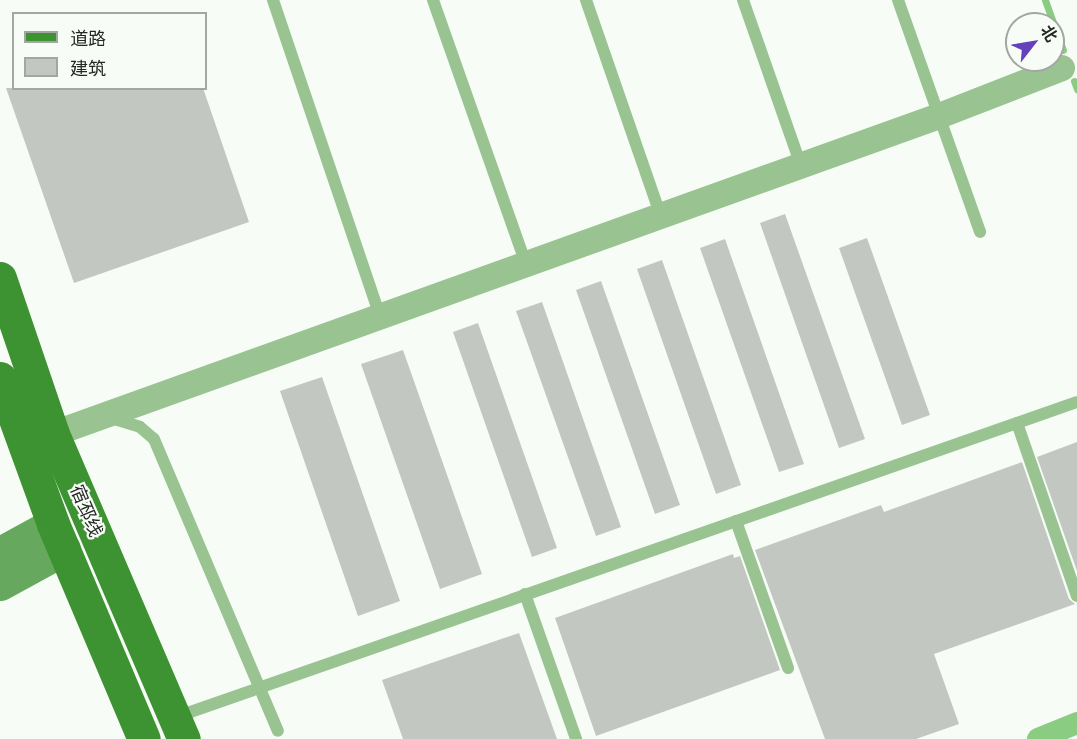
<!DOCTYPE html>
<meta charset="utf-8">
<style>
body{margin:0}
#map{position:relative;width:1077px;height:739px;overflow:hidden;background:#f7fdf6;font-family:Rubik,"Noto Sans SC",sans-serif}
div>[style]{position:absolute}
[style*='--x']{left:calc(var(--x)*1px);top:calc(var(--y)*1px);width:calc(var(--w)*1px);rotate:calc(var(--a)*1deg)}
.stream>*{height:7px;margin:-3.5px;padding:0 3.5px;transform-origin:3.5px;border-radius:3.5px;background:#8acc81}
.canal>*{height:22px;margin:-11px;padding:0 11px;transform-origin:11px;border-radius:11px;background:#8acc81}
.building>*{inset:0;background:#c2c8c1}
.lane>*{height:12px;margin:-6px;padding:0 6px;transform-origin:6px;border-radius:6px;background:#99c492}
.street>*{height:26px;margin:-13px;padding:0 13px;transform-origin:13px;border-radius:13px;background:#99c492}
.secondary>*{height:33px;margin:-16.5px;padding:0 16.5px;transform-origin:16.5px;border-radius:16.5px;background:#66a85d}
.primary>*{height:33px;margin:-16.5px;padding:0 16.5px;transform-origin:16.5px;border-radius:16.5px;background:#3d9232}
span{translate:-50% -50%;white-space:nowrap;text-align:center;line-height:1.15;-webkit-text-stroke:4.5px #f7fdf6;paint-order:stroke}
.street-label{font-size:18px;color:#252724}
.legend{position:absolute;left:12px;top:12px;width:195px;height:78px;box-sizing:border-box;background:#f7fdf6;border:2px solid #a3a7a2;margin:0;padding:8px 10px;list-style:none;font-size:18px;color:#252724}
.legend li{display:flex;align-items:center;gap:12px;height:30px}
.legend b{width:30px;border:2px solid #a3a7a2}
.north{position:absolute;left:1005px;top:12px;width:60px;height:60px;box-sizing:border-box;background:#f7fdf6;border:2px solid #a3a7a2;border-radius:50%;rotate:59deg;font-size:16px;font-weight:700;line-height:24px;text-align:center;color:#252724}
.north::after{content:'';display:block;margin:auto;width:21px;height:27px;background:#6442bb;clip-path:polygon(50% 0,100% 100%,50% 72%,0 100%)}
</style>
<div id="map">
<div class="stream">
<i style="--x:1045;--y:0;--w:53;--a:70.2"></i>
<i style="--x:1074;--y:81;--w:9;--a:69"></i>
</div>
<div class="canal">
<i style="--x:1038;--y:739;--w:42;--a:-22.3"></i>
</div>
<div class="building">
<i style="clip-path:polygon(6px 88px,203px 88px,249px 222px,74px 283px)"></i>
<i style="clip-path:polygon(785px 214px,865px 439px,839px 448px,760px 223px)"></i>
<i style="clip-path:polygon(867px 238px,930px 415px,902px 425px,839px 248px)"></i>
<i style="clip-path:polygon(725px 239px,804px 464px,779px 472px,700px 248px)"></i>
<i style="clip-path:polygon(662px 260px,741px 485px,716px 494px,637px 269px)"></i>
<i style="clip-path:polygon(601px 281px,680px 505px,655px 514px,576px 290px)"></i>
<i style="clip-path:polygon(542px 302px,621px 527px,596px 536px,516px 311px)"></i>
<i style="clip-path:polygon(478px 323px,557px 548px,532px 557px,453px 332px)"></i>
<i style="clip-path:polygon(403px 350px,482px 574px,440px 589px,361px 364px)"></i>
<i style="clip-path:polygon(322px 377px,400px 601px,358px 616px,280px 391px)"></i>
<i style="clip-path:polygon(1077px 442px,1077px 571px,1037px 457px)"></i>
<i style="clip-path:polygon(1022px 462px,1069px 599px,1075px 604px,934px 654px,959px 724px,916px 739px,825px 739px,755px 550px,881px 505px,884px 512px)"></i>
<i style="clip-path:polygon(733px 554px,734px 558px,740px 556px,780px 670px,596px 736px,555px 618px)"></i>
<i style="clip-path:polygon(519px 633px,557px 739px,403px 739px,382px 680px)"></i>
</div>
<div class="lane">
<i style="--x:273;--y:0;--w:334;--a:71.3"></i>
<i style="--x:433;--y:0;--w:280;--a:70.6"></i>
<i style="--x:586;--y:0;--w:229;--a:70.9"></i>
<i style="--x:743;--y:0;--w:176;--a:70.7"></i>
<i style="--x:898;--y:0;--w:246;--a:70.5"></i>
<i style="--x:111;--y:418;--w:30;--a:17"></i>
<i style="--x:140;--y:427;--w:18;--a:41"></i>
<i style="--x:154;--y:439;--w:317;--a:67"></i>
<i style="--x:1017;--y:423;--w:183;--a:70.9"></i>
<i style="--x:736;--y:521;--w:156;--a:70.5"></i>
<i style="--x:525;--y:594;--w:154;--a:70.6"></i>
<i style="--x:176;--y:717;--w:954;--a:-19.27"></i>
</div>
<div class="street">
<i style="--x:53;--y:434;--w:941;--a:-19.74"></i>
<i style="--x:939;--y:116;--w:132;--a:-21.3"></i>
</div>
<div class="secondary">
<i style="--x:0;--y:553;--w:60;--a:-28.7"></i>
<i style="--x:0;--y:584;--w:73;--a:-28.7"></i>
</div>
<div class="primary">
<i style="--x:0;--y:278;--w:165;--a:71.2"></i>
<i style="--x:53;--y:434;--w:332;--a:66.8"></i>
<i style="--x:0;--y:378;--w:155;--a:70"></i>
<i style="--x:53;--y:524;--w:233;--a:67.1"></i>
</div>
<div class="street-label">
<span style="left:86px;top:511px;rotate:67deg">宿邳线</span>
</div>
<ul class="legend">
<li><b style="height:8px;background:#3d9232"></b>道路</li>
<li><b style="height:16px;background:#c2c8c1"></b>建筑</li>
</ul>
<div class="north">北</div>
</div>
